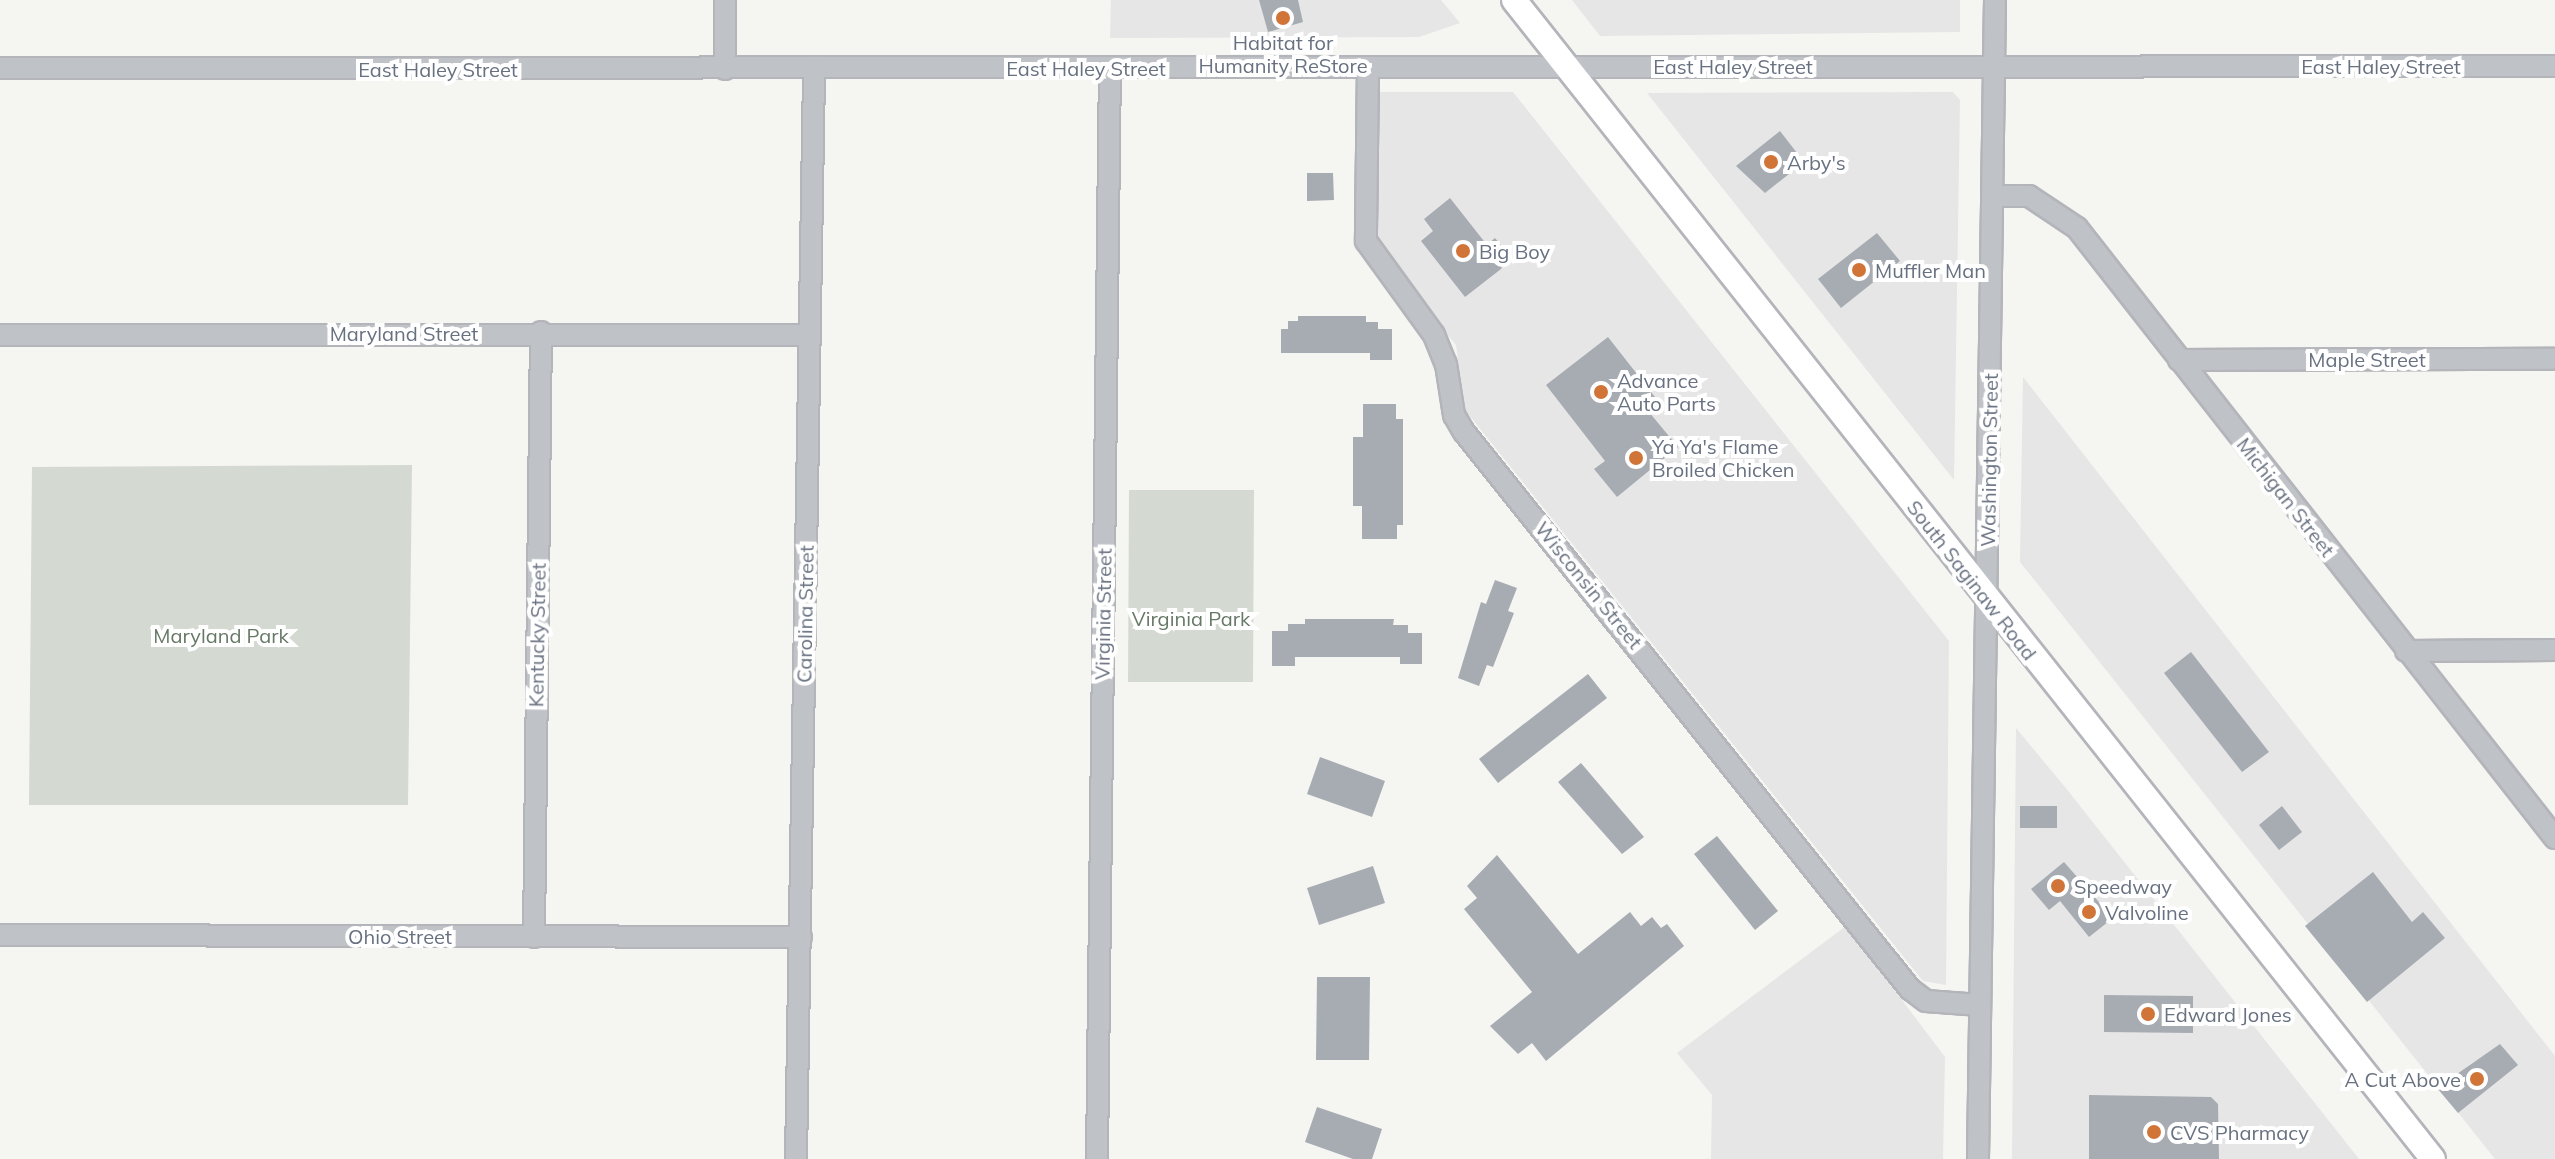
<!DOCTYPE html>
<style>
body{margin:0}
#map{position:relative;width:2555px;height:1159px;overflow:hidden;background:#f5f5f2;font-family:Mulish,sans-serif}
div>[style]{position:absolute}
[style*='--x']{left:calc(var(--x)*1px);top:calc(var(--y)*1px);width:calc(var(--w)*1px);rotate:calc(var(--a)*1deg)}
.built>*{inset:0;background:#e6e6e6}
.green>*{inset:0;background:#d4dad2}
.building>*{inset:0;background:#a7acb2}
.roads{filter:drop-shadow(2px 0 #b3b5ba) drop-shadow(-2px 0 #b3b5ba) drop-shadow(0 2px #b3b5ba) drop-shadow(0 -2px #b3b5ba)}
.minor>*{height:20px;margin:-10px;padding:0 10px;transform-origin:10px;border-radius:10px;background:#bfc2c6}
.major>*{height:24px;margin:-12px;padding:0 12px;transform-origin:12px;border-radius:12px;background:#fff}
.dots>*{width:22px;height:22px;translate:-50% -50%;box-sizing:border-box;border:4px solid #fff;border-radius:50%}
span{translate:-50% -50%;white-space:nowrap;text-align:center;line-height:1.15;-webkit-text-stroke:8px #fff;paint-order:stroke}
.poi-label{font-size:20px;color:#687180}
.left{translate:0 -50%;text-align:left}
.right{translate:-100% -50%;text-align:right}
.street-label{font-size:20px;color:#687180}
.park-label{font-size:20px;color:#667866}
</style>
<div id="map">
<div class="built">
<i style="clip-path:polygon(1111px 0,1441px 0,1460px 23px,1419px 37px,1110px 38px)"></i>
<i style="clip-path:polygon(1572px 0,1960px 0,1960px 32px,1600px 36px)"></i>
<i style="clip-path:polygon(1374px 92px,1513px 92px,1949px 641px,1946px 985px,1923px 981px,1465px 410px,1456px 345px,1389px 262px,1376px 237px)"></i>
<i style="clip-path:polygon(1953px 92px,1960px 100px,1954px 480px,1647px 93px)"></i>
<i style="clip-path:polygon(2023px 377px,2555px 1056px,2555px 1159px,2495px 1159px,2020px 562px)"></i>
<i style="clip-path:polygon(2016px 728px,2069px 792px,2359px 1159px,2012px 1159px)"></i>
<i style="clip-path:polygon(1846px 926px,1945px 1057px,1943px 1159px,1711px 1159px,1712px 1095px,1677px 1053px)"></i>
</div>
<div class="green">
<i style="clip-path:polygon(412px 465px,408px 805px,29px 805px,32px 467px)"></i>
<i style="clip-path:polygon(1129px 490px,1254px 490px,1253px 682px,1128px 682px)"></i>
</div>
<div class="building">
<i style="clip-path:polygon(1259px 0,1298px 0,1303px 22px,1268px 32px)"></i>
<i style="clip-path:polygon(1780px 131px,1804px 162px,1765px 193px,1736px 166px)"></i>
<i style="clip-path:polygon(1307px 173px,1333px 173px,1334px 200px,1307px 201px)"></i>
<i style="clip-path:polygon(1450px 198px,1487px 245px,1495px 238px,1508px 254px,1501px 269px,1465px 297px,1421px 241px,1433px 231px,1424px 219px)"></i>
<i style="clip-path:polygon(1877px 233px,1900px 261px,1841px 308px,1818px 279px)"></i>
<i style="clip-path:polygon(1298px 316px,1366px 316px,1366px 322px,1378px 322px,1378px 329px,1392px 329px,1392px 360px,1370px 360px,1370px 353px,1281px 353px,1281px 329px,1288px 329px,1288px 321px,1298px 321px)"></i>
<i style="clip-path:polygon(1608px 337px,1655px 397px,1644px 406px,1678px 447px,1617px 497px,1594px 469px,1605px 461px,1546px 385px)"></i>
<i style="clip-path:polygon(1363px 404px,1396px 404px,1396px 419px,1403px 419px,1403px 525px,1397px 525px,1397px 539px,1362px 539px,1362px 506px,1353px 506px,1353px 437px,1363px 437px)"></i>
<i style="clip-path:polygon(1495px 580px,1517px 588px,1508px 611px,1514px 613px,1493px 667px,1487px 665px,1479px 686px,1458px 678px,1481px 602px,1486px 604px)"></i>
<i style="clip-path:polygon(1305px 619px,1394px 619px,1393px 625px,1408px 625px,1408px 633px,1422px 633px,1422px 664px,1400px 664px,1400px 657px,1295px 657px,1295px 666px,1272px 666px,1272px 631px,1288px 631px,1288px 624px,1305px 624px)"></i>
<i style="clip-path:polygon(2191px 652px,2269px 752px,2242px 772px,2164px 673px)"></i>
<i style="clip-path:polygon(1588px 674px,1607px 698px,1498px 783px,1479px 759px)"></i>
<i style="clip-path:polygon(1320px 757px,1385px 781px,1372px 817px,1307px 794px)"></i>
<i style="clip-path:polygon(1581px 763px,1644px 837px,1622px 854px,1558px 782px)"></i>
<i style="clip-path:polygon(2020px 806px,2057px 806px,2057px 828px,2020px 828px)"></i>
<i style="clip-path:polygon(2282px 806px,2302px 832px,2279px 850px,2259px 825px)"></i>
<i style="clip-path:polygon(1717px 836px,1778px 911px,1755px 930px,1694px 854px)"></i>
<i style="clip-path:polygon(1497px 855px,1578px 954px,1630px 912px,1641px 926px,1652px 917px,1661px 928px,1667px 924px,1684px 946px,1546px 1061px,1532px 1043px,1518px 1054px,1490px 1026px,1532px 992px,1464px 909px,1477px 898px,1467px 886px)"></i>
<i style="clip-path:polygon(2064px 862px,2113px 918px,2089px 937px,2060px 901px,2049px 910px,2031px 889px)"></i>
<i style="clip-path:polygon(1373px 866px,1385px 903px,1319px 925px,1307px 888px)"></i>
<i style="clip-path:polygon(2373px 872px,2412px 922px,2423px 912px,2445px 938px,2367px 1002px,2305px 926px)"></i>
<i style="clip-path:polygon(1317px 977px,1370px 977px,1369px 1060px,1316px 1060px)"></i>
<i style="clip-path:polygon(2104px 995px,2193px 996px,2193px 1033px,2104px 1032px)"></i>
<i style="clip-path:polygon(2500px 1044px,2518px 1065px,2458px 1113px,2437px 1088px)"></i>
<i style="clip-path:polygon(2089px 1095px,2211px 1097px,2218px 1104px,2219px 1159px,2089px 1159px)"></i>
<i style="clip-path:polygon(1317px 1107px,1382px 1129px,1372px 1159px,1353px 1159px,1305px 1142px)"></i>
</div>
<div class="roads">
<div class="minor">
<i style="--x:1368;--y:67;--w:174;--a:90.7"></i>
<i style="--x:1366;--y:241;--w:116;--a:54.1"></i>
<i style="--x:1434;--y:335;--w:31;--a:68"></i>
<i style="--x:1446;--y:364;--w:52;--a:81.1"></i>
<i style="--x:1454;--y:415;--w:20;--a:60"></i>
<i style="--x:1464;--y:432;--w:714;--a:51.32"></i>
<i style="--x:1910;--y:989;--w:20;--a:37"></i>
<i style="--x:1926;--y:1001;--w:54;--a:4.2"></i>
<i style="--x:0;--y:68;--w:2555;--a:-0.04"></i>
<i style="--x:725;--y:69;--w:69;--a:-90"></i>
<i style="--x:1993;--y:196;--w:36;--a:0"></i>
<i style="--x:2029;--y:196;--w:58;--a:33.7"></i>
<i style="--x:2077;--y:228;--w:775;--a:51.92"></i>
<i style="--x:0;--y:335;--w:808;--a:0"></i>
<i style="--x:2179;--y:360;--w:376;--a:-0.2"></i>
<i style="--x:2406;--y:651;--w:149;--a:-0.4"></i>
<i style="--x:0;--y:935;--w:801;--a:0.14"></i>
<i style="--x:534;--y:937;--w:605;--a:-89.34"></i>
<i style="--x:796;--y:1159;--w:1090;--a:-89.05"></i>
<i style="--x:1097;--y:1159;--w:1091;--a:-89.32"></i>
<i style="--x:1978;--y:1159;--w:1159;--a:-89.16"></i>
</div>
<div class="major">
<i style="--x:1514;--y:0;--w:1479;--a:51.59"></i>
</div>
</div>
<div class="dots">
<i style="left:1283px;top:18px;background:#d07438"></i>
<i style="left:1771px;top:162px;background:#d07438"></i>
<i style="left:1463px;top:251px;background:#d07438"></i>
<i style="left:1859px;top:270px;background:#d07438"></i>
<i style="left:1601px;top:392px;background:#d07438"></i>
<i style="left:1636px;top:458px;background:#d07438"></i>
<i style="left:2058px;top:886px;background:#d07438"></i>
<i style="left:2089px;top:912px;background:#d07438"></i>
<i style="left:2148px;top:1014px;background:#d07438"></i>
<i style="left:2477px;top:1079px;background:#d07438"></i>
<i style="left:2154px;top:1132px;background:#d07438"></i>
</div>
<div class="poi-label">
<span style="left:1283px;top:54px">Habitat for<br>Humanity ReStore</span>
<span class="left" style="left:1787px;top:162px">Arby's</span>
<span class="left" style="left:1479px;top:251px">Big Boy</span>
<span class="left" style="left:1875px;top:270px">Muffler Man</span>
<span class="left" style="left:1617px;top:392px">Advance<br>Auto Parts</span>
<span class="left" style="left:1652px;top:458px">Ya Ya's Flame<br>Broiled Chicken</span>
<span class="left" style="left:2074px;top:886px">Speedway</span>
<span class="left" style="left:2105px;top:912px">Valvoline</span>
<span class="left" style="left:2164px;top:1014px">Edward Jones</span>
<span class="right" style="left:2461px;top:1079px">A Cut Above</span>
<span class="left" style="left:2170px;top:1132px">CVS Pharmacy</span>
</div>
<div class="street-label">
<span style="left:1733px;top:66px">East Haley Street</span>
<span style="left:2381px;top:66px">East Haley Street</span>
<span style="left:1086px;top:68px">East Haley Street</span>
<span style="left:438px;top:69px">East Haley Street</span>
<span style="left:404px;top:333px">Maryland Street</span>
<span style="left:2367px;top:359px">Maple Street</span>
<span style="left:1989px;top:460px;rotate:-89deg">Washington Street</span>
<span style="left:2286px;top:497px;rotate:52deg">Michigan Street</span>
<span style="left:1972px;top:580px;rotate:52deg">South Saginaw Road</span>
<span style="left:1589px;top:585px;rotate:51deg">Wisconsin Street</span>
<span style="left:805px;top:614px;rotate:-89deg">Carolina Street</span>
<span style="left:1103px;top:614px;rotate:-89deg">Virginia Street</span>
<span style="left:537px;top:635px;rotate:-89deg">Kentucky Street</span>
<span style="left:400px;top:936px">Ohio Street</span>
</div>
<div class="park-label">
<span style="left:1191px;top:618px">Virginia Park</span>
<span style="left:221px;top:635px">Maryland Park</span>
</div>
</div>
